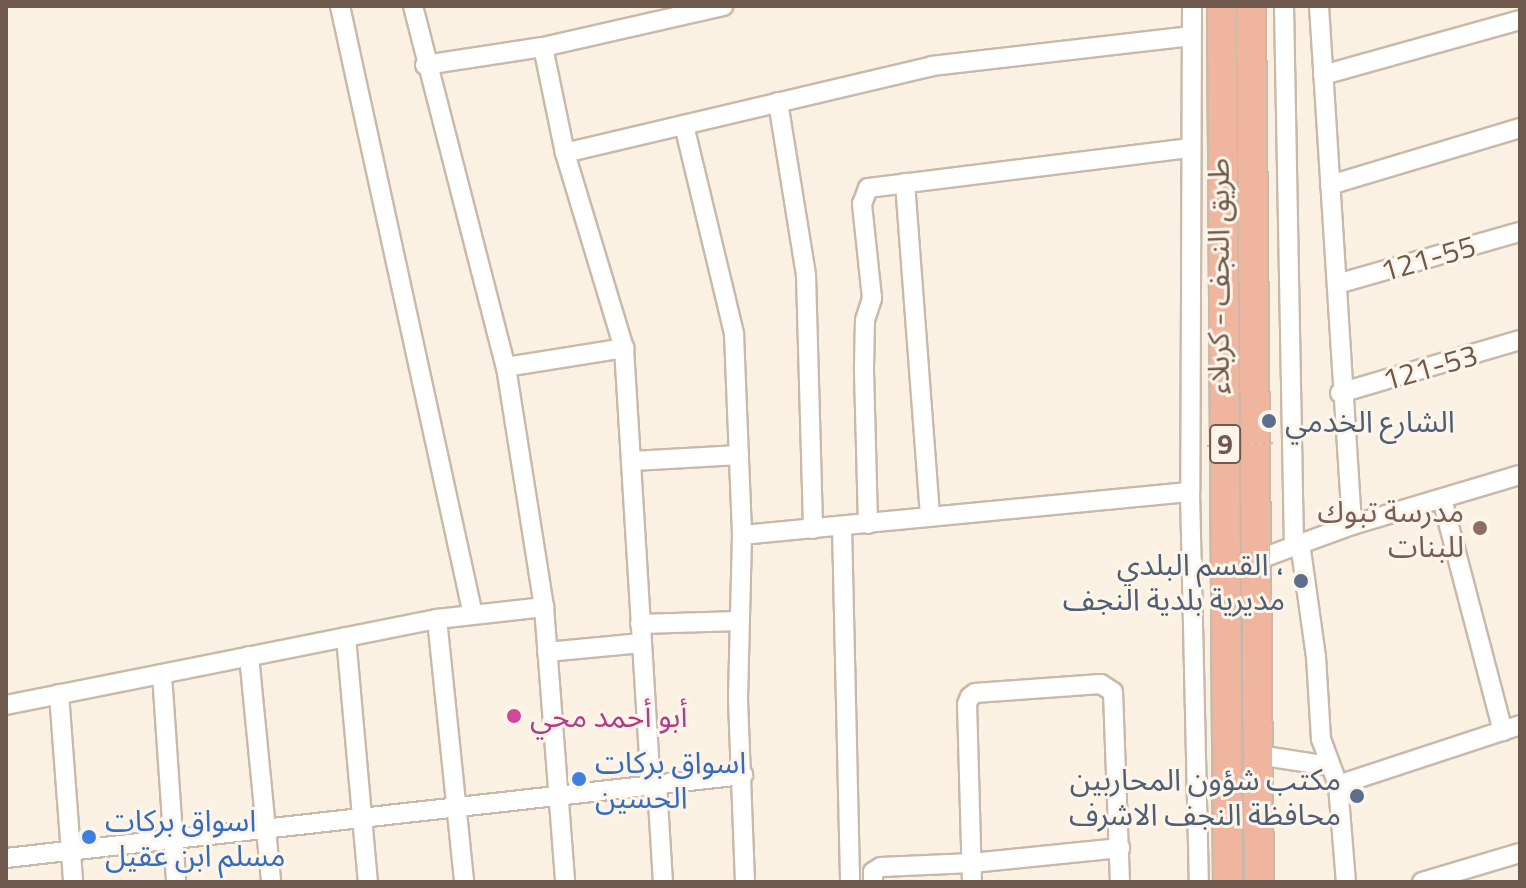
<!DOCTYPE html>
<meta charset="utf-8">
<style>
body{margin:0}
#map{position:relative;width:1526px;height:888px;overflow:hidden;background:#faf1e3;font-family:"Titillium Web","Noto Sans Arabic",sans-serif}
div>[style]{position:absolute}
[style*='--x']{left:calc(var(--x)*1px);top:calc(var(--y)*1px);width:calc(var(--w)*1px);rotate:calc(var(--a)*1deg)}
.roads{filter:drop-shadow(2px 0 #c9b9ab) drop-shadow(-2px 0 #c9b9ab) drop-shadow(0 2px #c9b9ab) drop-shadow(0 -2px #c9b9ab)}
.minor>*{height:18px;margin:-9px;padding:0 9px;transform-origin:9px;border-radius:9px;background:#fff}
.highway>*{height:28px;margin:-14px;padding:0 14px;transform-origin:14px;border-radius:14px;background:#efb59f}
.path-bridge>*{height:2px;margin-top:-1px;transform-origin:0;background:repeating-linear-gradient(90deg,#d1b4a1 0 2px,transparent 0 8px)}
.dots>*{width:22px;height:22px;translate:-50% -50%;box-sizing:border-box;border:4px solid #fdf5e9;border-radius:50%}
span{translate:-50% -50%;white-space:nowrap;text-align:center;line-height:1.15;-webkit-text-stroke:6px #fdf5e9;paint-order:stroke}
.shield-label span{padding:2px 6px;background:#fdf5e9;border:2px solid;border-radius:6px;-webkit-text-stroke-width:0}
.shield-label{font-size:28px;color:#6f594c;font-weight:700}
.street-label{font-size:30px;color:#6f594c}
.service-label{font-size:30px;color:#4e5e75}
.left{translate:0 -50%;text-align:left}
.right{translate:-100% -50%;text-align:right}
.education-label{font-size:30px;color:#785e54}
.hotel-label{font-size:30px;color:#b23c85}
.shop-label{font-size:30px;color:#366cbe}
.frame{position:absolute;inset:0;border:8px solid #6f594c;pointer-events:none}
</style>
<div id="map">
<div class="roads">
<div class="minor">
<i style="--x:340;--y:6;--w:623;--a:77.68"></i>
<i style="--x:413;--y:6;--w:373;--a:75.6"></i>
<i style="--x:506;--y:367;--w:243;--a:81"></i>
<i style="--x:544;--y:607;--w:276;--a:85.6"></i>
<i style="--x:1192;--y:6;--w:486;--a:90.2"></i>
<i style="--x:1190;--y:492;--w:390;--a:88.7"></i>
<i style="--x:1284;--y:6;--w:539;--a:88.94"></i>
<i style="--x:1319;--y:6;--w:520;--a:86.36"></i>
<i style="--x:543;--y:47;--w:108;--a:78.3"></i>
<i style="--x:565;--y:153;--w:204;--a:73.2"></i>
<i style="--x:624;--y:348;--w:438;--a:86.5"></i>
<i style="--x:425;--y:65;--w:119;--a:-8.7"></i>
<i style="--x:543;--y:47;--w:185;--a:-12.8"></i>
<i style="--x:1323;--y:75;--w:205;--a:-15.6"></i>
<i style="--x:778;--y:102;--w:175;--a:80.8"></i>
<i style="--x:806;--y:275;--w:254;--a:88.4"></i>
<i style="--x:684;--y:125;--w:215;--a:76.5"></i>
<i style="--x:734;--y:334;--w:201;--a:87.7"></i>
<i style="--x:742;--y:535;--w:165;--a:91.4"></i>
<i style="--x:738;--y:700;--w:182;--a:87.8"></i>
<i style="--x:565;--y:153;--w:377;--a:-13.3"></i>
<i style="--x:932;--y:66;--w:261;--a:-6.6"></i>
<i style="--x:905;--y:183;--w:334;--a:85.7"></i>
<i style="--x:1330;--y:185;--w:198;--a:-16.7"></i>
<i style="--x:1337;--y:284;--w:190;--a:-15.9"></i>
<i style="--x:506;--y:367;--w:120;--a:-9.1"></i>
<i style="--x:1340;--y:393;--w:188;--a:-16.4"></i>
<i style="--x:633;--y:461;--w:106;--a:-3.2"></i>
<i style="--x:1442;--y:499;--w:240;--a:75.3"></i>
<i style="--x:868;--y:524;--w:157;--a:-91.5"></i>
<i style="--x:864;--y:367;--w:47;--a:-88.8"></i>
<i style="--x:865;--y:320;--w:23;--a:-72"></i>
<i style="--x:872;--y:298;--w:95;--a:-96.1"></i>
<i style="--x:862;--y:204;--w:17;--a:-69"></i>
<i style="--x:868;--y:188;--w:324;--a:-7.1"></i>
<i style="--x:842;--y:526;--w:356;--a:88.7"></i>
<i style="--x:742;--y:535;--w:450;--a:-5.5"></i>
<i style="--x:1300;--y:543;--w:115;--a:82"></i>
<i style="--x:1316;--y:657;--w:82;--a:86.5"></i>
<i style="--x:1321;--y:739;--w:49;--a:69.7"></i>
<i style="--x:1338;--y:785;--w:97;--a:85.3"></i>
<i style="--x:1254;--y:561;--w:104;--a:-20.2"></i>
<i style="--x:1352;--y:525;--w:175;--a:-16.6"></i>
<i style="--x:437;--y:619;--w:264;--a:84.1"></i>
<i style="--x:640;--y:624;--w:100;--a:-1.7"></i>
<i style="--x:346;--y:637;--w:246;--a:84.9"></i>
<i style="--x:547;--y:652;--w:95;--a:-5.4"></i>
<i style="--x:249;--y:656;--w:227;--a:84.4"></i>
<i style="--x:162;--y:674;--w:208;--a:86.1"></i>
<i style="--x:59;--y:694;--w:189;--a:85.7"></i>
<i style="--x:6;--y:705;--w:439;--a:-11.3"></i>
<i style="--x:437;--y:619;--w:108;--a:-6.4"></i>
<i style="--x:1258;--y:755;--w:73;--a:8.7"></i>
<i style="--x:657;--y:785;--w:97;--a:86.5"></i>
<i style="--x:1338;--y:785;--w:192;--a:-18.2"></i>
<i style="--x:6;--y:858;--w:742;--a:-6.43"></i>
<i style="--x:873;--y:882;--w:10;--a:-90"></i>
<i style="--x:873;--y:872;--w:9;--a:-32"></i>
<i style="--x:881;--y:867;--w:91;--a:-2.5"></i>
<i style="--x:972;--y:863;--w:149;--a:-5.8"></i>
<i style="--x:972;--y:882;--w:178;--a:-91.6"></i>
<i style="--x:967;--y:704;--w:8;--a:-67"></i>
<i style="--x:970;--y:697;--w:6;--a:-39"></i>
<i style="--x:975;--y:693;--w:126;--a:-4.1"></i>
<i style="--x:1101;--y:684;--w:14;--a:34"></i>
<i style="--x:1113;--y:692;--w:190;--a:87.9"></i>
<i style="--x:1422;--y:882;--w:102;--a:-16.5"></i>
</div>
<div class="highway">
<i style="--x:1222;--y:6;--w:876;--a:89.61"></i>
<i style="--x:1251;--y:6;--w:876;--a:89.48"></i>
</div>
</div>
<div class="path-bridge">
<i style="--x:1207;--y:446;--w:71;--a:-2.4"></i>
</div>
<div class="dots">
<i style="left:1269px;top:421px;background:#5c6f8a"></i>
<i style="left:1480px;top:528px;background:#8d6e63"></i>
<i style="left:1301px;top:581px;background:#5c6f8a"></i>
<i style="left:514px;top:716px;background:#d1479c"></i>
<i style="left:579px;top:779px;background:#3f7fe0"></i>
<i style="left:1357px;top:796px;background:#5c6f8a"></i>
<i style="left:89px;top:837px;background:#3f7fe0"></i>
</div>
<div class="shield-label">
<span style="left:1225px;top:444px">9</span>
</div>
<div class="street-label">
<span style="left:1428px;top:258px;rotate:-16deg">121-55</span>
<span style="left:1218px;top:276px;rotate:-90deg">طريق النجف - کربلاء</span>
<span style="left:1430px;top:367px;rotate:-16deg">121-53</span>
</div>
<div class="service-label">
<span class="left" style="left:1285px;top:421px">الشارع الخدمي</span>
<span class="right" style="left:1285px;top:581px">القسم البلدي ،<br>مديرية بلدية النجف</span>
<span class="right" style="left:1341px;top:796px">مكتب شؤون المحاربين<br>محافظة النجف الاشرف</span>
</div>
<div class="education-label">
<span class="right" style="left:1464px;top:528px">مدرسة تبوك<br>للبنات</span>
</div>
<div class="hotel-label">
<span class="left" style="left:530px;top:716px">أبو أحمد محي</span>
</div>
<div class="shop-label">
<span class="left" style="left:595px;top:779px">اسواق بركات<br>الحسين</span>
<span class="left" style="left:105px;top:837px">اسواق بركات<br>مسلم ابن عقيل</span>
</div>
<div class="frame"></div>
</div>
